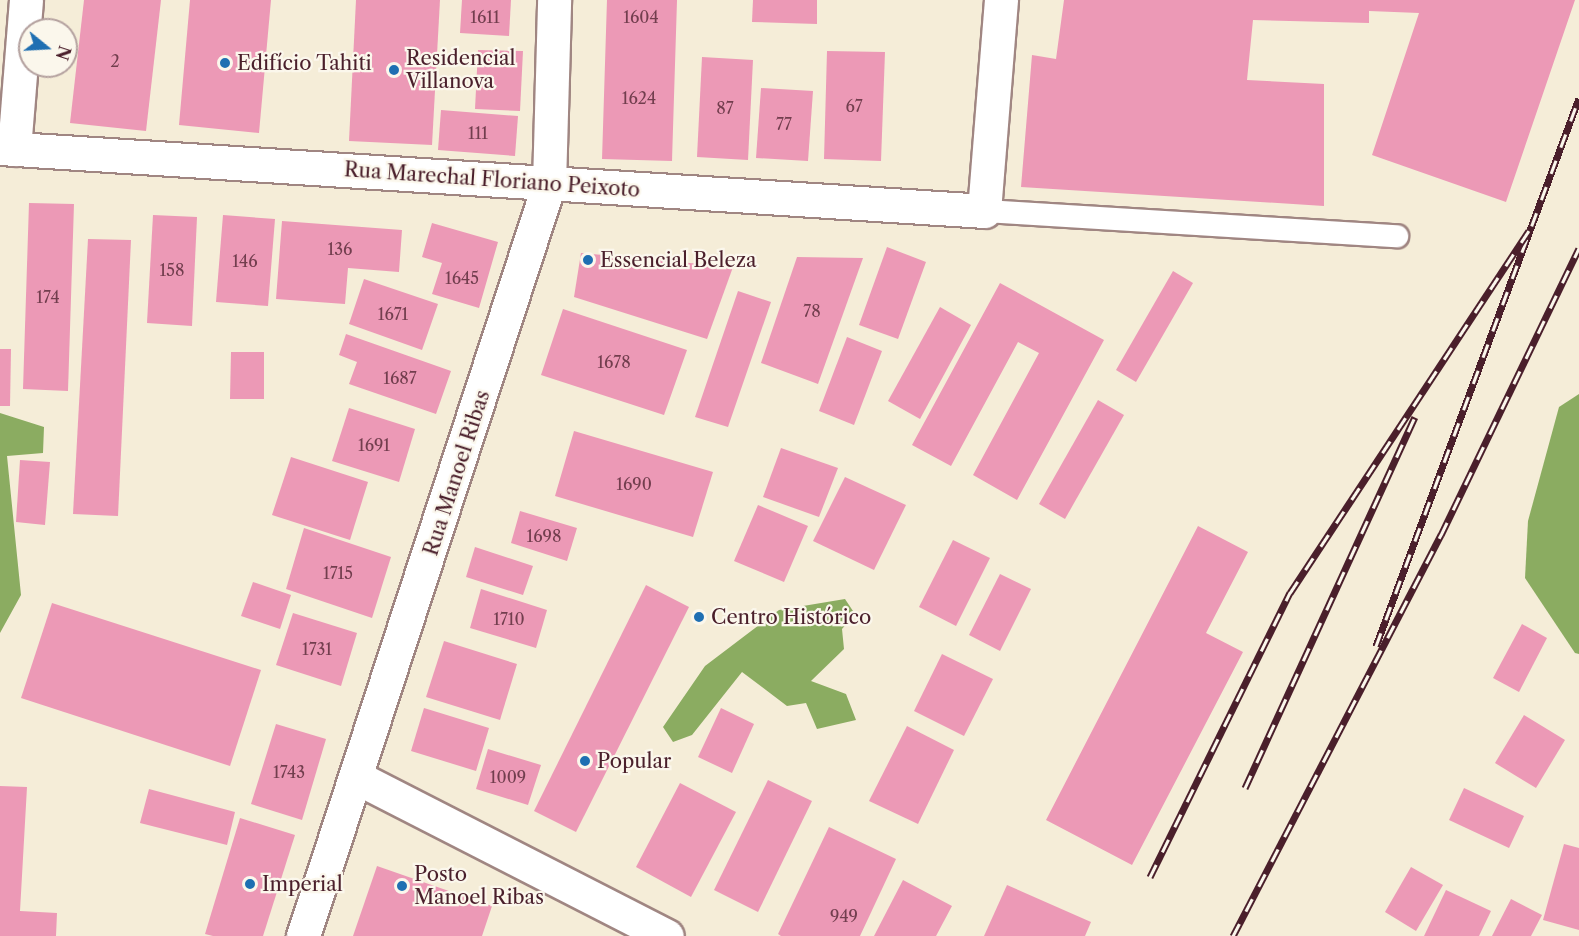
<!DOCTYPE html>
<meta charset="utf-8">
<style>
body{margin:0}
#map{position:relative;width:1579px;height:936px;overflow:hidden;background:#f5edd8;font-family:"Libre Caslon Text",serif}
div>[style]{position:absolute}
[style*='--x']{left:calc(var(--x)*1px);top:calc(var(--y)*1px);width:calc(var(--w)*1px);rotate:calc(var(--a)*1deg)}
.forest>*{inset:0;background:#8bac61}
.building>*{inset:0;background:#ec99b6}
.roads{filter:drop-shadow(2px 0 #a08682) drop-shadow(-2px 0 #a08682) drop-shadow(0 2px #a08682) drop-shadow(0 -2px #a08682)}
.service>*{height:22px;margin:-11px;padding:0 11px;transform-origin:11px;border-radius:11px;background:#fff}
.minor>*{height:33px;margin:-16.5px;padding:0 16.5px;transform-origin:16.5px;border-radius:16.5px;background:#fff}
.tertiary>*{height:33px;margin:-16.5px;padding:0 16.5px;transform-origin:16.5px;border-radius:16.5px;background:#fff}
.rail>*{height:7px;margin-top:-3.5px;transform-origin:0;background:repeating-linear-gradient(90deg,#fbf7ec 0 14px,#4a1f2b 0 28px);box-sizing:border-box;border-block:2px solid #4a1f2b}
.dots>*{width:16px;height:16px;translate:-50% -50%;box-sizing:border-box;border:3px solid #fbf7ec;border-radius:50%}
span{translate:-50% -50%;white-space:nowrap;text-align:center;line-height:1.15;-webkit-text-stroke:4.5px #fbf7ec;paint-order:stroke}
.number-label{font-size:16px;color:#723e4e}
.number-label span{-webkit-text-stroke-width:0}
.poi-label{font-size:20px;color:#4a1f2b}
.left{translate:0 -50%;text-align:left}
.street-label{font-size:20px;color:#4a1f2b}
.north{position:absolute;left:18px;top:18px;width:60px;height:60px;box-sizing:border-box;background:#fbf7ec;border:2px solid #b4a19f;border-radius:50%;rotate:108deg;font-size:16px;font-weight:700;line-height:24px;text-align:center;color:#4a1f2b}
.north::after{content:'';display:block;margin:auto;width:21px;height:27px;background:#1f6fb2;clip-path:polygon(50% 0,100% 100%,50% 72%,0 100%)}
</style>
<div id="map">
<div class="forest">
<i style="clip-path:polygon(1579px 394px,1579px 654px,1575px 653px,1525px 578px,1528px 521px,1559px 407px)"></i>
<i style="clip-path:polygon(0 413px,44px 427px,43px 453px,7px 456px,21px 595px,0 633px)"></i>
<i style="clip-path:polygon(845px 599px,855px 614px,842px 629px,844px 649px,811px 681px,846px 694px,856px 720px,817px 729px,806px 703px,787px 706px,742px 672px,692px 735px,673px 742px,663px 727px,705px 666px,779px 610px)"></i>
</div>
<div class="building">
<i style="clip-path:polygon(84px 0,161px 0,146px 131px,70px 123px)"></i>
<i style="clip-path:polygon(190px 0,271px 0,259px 133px,179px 125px)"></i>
<i style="clip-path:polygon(356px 0,440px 0,432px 145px,349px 141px)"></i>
<i style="clip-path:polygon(462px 0,511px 0,509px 36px,460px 33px)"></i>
<i style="clip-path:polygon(607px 0,677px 0,672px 161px,602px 159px)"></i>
<i style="clip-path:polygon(753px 0,817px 0,817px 24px,752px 22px)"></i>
<i style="clip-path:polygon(1064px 0,1575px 0,1506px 202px,1372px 155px,1419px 13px,1369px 11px,1369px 23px,1253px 20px,1247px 80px,1324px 84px,1324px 206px,1021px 187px,1032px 55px,1056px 59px)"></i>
<i style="clip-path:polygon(478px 50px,523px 51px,520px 111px,475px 109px)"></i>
<i style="clip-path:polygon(827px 51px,885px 52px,881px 161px,824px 159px)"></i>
<i style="clip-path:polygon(702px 57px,753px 60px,748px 160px,697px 157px)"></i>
<i style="clip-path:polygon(761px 88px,813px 91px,808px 161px,756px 158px)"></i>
<i style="clip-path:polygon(441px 110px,518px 116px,515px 156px,438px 150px)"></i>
<i style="clip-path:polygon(29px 203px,74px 204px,68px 391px,23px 389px)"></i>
<i style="clip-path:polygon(153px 215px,197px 217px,192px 326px,147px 323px)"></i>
<i style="clip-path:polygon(223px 215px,275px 219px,268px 306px,216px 302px)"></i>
<i style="clip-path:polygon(282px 221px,402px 230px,399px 272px,348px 268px,345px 304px,276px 299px)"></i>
<i style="clip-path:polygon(432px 223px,498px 242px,479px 308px,432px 294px,442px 263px,422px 257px)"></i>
<i style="clip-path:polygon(88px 239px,131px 240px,118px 516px,73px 514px)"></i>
<i style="clip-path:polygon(887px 247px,926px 262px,898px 339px,859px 325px)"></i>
<i style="clip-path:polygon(581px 253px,733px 267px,707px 339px,574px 297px)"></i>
<i style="clip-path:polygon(797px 257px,863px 258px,818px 384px,761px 363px)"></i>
<i style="clip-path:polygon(1173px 271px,1193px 283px,1136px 382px,1116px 370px)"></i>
<i style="clip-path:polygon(364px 279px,438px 304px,422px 350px,349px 324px)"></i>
<i style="clip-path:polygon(1000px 283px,1104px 340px,1017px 500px,973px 475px,1039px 353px,1018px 342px,951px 466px,912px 445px)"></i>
<i style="clip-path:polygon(738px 291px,771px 302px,728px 427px,695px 417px)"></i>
<i style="clip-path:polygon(940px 307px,971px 325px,920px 419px,888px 401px)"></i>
<i style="clip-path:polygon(563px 309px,687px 350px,664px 415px,541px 375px)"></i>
<i style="clip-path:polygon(346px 334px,451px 371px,436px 414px,349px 384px,357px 362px,339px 355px)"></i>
<i style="clip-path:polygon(847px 337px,882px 351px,854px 425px,819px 411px)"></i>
<i style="clip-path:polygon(0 349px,11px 349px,10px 406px,0 406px)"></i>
<i style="clip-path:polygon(231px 352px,264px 352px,264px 399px,230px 399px)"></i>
<i style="clip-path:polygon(1098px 400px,1124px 415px,1065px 519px,1039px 504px)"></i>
<i style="clip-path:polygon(349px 408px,415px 429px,399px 482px,332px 461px)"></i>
<i style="clip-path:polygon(574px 431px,713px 472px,693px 537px,555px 496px)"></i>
<i style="clip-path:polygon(781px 448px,838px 468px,819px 517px,763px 497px)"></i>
<i style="clip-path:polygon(291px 457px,368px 482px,350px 540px,272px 515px)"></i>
<i style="clip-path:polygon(20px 460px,50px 462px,45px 525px,16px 522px)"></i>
<i style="clip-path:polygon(845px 477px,906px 505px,874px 570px,813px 541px)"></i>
<i style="clip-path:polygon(758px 505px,808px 526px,784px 582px,734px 561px)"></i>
<i style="clip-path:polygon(520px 511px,577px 528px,567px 561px,511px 543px)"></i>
<i style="clip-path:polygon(1198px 526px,1248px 552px,1206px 633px,1243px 652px,1132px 865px,1046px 820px)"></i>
<i style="clip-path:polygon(304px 528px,391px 557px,372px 618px,286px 589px)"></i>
<i style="clip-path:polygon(953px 540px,990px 558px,956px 626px,919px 607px)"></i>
<i style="clip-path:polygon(475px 547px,533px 566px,523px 595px,466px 577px)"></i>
<i style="clip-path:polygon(1000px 574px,1031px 589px,1000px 651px,969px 635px)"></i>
<i style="clip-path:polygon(253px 582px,291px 595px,280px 629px,241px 616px)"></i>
<i style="clip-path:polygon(646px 585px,689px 607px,576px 832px,534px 811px)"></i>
<i style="clip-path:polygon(481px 589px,547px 610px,536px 648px,470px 628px)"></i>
<i style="clip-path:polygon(52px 603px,261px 670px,230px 766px,21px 698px)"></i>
<i style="clip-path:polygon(293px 613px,357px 633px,341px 686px,276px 665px)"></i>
<i style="clip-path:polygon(1522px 624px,1547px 638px,1519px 692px,1493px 678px)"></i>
<i style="clip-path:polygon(444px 641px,517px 664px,500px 720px,426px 697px)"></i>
<i style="clip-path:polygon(942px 654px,993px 679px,964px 736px,914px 711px)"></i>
<i style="clip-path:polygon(424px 708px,489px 728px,476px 771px,411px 751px)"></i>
<i style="clip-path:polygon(721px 708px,754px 724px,732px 773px,698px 757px)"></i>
<i style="clip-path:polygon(1524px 715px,1565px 740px,1536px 788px,1495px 763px)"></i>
<i style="clip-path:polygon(276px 724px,326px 739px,302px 820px,251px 804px)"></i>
<i style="clip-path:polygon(907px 726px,954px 750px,918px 824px,869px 801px)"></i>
<i style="clip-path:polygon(488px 749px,541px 765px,528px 805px,476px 789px)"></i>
<i style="clip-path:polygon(768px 780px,812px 801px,758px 912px,714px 890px)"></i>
<i style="clip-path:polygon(680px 783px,736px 812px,691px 897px,636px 867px)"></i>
<i style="clip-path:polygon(0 786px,27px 787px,20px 911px,57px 913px,56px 936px,0 936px)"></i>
<i style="clip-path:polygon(1464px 788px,1524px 816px,1509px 848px,1449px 820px)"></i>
<i style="clip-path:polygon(149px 789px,235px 812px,227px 845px,140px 823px)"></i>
<i style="clip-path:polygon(240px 818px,295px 835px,263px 936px,213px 936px,205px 934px)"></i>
<i style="clip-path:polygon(829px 827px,896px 859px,860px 936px,781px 936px,778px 934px)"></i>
<i style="clip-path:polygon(1564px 844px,1579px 848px,1579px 930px,1543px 920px)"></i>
<i style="clip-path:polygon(377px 866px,492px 906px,482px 936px,353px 936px)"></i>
<i style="clip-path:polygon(1411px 867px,1443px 885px,1416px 931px,1385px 912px)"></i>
<i style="clip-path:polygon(903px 880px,952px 906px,936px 936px,874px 936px)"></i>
<i style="clip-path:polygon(1007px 885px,1091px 922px,1085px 936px,984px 936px)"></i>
<i style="clip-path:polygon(1446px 890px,1491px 911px,1479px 936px,1424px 936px)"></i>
<i style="clip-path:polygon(1511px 899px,1542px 915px,1531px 936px,1492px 936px)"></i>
</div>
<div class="roads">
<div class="service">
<i style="--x:984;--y:211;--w:414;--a:3.5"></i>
</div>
<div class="minor">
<i style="--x:0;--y:148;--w:986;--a:3.66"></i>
<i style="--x:984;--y:211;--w:212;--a:-85.4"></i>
<i style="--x:14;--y:149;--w:149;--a:-85.4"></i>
<i style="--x:356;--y:777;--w:349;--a:27.1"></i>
</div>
<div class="tertiary">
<i style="--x:303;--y:936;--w:791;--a:-71.89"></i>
<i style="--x:549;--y:184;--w:184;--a:-88.4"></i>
</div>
</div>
<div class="rail">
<i style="--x:1376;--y:646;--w:584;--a:-69.67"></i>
<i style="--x:1245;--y:788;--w:408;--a:-65.4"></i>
<i style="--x:1150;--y:877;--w:317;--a:-63.8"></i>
<i style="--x:1290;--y:593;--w:434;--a:-56.6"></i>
<i style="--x:1233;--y:936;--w:452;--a:-62.6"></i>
<i style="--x:1441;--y:535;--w:318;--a:-64.3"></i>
</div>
<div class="dots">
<i style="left:225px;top:63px;background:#1f6fb2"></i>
<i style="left:394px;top:70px;background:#1f6fb2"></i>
<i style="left:588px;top:260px;background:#1f6fb2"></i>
<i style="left:699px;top:617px;background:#1f6fb2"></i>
<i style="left:585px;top:761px;background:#1f6fb2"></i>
<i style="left:250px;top:884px;background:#1f6fb2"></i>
<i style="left:402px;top:886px;background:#1f6fb2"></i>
</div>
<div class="number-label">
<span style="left:485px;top:17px">1611</span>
<span style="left:641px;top:17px">1604</span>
<span style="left:115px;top:61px">2</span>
<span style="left:639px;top:98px">1624</span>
<span style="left:854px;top:106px">67</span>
<span style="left:725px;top:108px">87</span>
<span style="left:784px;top:124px">77</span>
<span style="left:478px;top:133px">111</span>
<span style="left:340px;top:249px">136</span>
<span style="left:245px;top:261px">146</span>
<span style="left:172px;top:270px">158</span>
<span style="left:462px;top:278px">1645</span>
<span style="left:48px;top:297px">174</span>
<span style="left:812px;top:311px">78</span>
<span style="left:393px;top:314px">1671</span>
<span style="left:614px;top:362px">1678</span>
<span style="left:400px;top:378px">1687</span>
<span style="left:374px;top:445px">1691</span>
<span style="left:634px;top:484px">1690</span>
<span style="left:544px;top:536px">1698</span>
<span style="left:338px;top:573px">1715</span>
<span style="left:509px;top:619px">1710</span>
<span style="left:317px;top:649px">1731</span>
<span style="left:289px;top:772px">1743</span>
<span style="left:508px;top:777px">1009</span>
<span style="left:844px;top:916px">949</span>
</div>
<div class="poi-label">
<span class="left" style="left:406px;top:70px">Residencial<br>Villanova</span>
<span class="left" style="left:237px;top:63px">Edifício Tahiti</span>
<span class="left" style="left:600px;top:260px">Essencial Beleza</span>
<span class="left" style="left:711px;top:617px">Centro Histórico</span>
<span class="left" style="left:597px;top:761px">Popular</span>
<span class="left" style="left:414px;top:886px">Posto<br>Manoel Ribas</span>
<span class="left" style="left:262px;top:884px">Imperial</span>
</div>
<div class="street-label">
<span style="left:492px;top:180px;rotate:4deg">Rua Marechal Floriano Peixoto</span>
<span style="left:457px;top:473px;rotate:-72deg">Rua Manoel Ribas</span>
</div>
<div class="north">N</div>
</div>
